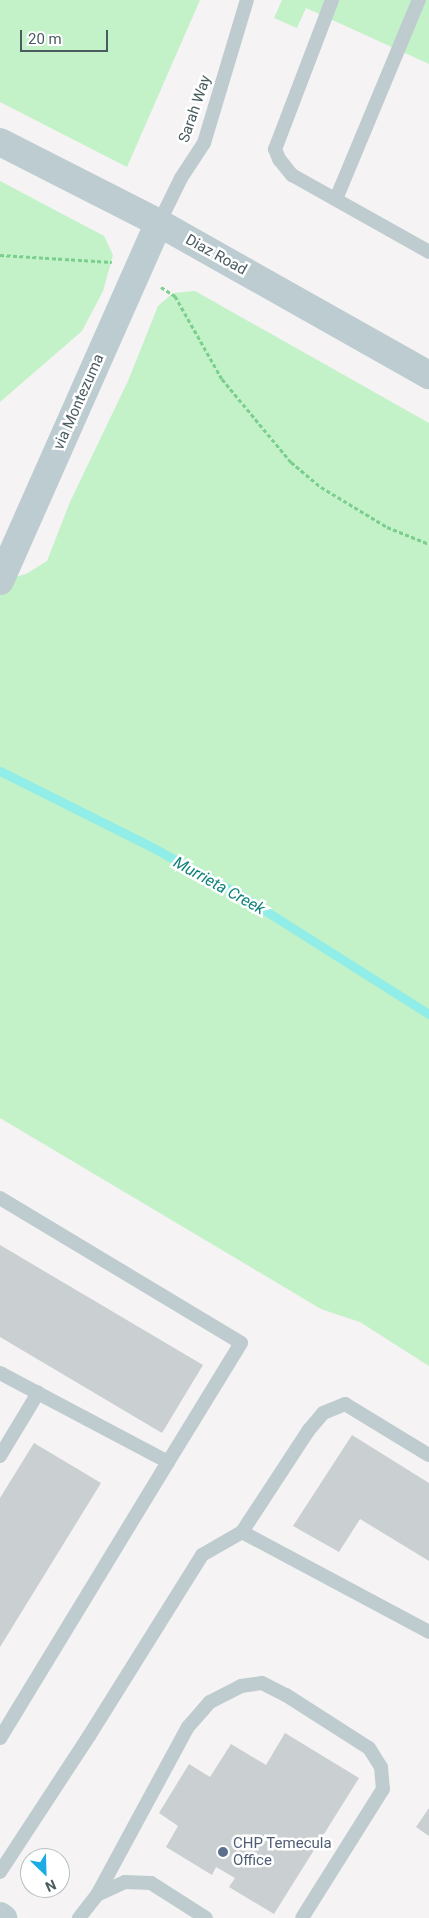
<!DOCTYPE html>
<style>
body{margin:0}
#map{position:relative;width:429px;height:1918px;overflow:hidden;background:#f5f3f3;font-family:Roboto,sans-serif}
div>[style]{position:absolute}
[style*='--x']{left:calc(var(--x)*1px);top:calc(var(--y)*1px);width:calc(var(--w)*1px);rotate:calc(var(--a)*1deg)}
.green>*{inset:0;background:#c3f1c8}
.stream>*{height:9px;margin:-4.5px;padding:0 4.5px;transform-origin:4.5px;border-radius:4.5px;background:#90ede7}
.building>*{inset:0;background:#cacfd2}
.path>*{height:3px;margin-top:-1.5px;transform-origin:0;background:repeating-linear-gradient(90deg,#7acf8e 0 4px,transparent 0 6.5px)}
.lane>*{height:14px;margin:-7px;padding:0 7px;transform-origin:7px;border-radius:7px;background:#becccf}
.secondary>*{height:28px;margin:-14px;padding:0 14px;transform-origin:14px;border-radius:14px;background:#bcccd1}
.dots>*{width:14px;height:14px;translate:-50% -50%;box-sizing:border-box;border:2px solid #fff;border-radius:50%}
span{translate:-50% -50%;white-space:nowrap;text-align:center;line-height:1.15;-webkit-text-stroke:5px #fff;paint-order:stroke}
.street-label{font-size:15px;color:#4a5c60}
.service-label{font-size:15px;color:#4e5e75}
.left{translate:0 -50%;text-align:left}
.water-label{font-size:16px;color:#0e8179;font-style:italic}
.north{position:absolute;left:20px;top:1848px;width:50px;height:50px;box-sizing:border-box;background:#fff;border:1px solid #b7bebf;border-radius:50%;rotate:156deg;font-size:14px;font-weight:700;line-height:20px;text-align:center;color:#4a5c60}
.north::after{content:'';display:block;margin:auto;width:18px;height:22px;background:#1bace6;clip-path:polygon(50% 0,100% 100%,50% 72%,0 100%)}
.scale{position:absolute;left:20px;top:30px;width:88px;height:22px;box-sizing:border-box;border:2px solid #4a5c60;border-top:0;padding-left:6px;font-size:15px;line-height:18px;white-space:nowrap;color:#4a5c60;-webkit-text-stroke:4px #fff;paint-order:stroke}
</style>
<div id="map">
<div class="green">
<i style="clip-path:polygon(0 0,200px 0,127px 167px,0 102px)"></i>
<i style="clip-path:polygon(282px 0,429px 0,429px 64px,306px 8px,297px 28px,274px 18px)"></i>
<i style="clip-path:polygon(0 181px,104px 236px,113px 255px,103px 291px,82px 331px,0 402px)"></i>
<i style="clip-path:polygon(195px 291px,429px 423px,429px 1366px,360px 1322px,321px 1309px,0 1118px,0 581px,26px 574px,47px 561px,70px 502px,128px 381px,158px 306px,173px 293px)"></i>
</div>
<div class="stream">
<i style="--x:0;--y:771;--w:165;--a:26.6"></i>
<i style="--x:148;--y:845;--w:107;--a:28.5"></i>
<i style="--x:242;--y:896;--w:221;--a:32.3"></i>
</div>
<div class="building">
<i style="clip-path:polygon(0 1245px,203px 1365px,162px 1433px,0 1337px)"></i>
<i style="clip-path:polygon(352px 1435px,429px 1483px,429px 1561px,360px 1519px,339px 1552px,293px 1526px)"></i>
<i style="clip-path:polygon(34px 1443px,101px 1483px,0 1647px,0 1498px)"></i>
<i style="clip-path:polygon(285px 1733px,359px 1778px,274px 1914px,229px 1887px,235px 1878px,216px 1867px,212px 1875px,166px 1847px,178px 1826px,159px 1813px,189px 1764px,210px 1777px,231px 1744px,266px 1765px)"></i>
<i style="clip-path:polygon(429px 1808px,429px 1836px,416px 1827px)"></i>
</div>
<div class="path">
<i style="--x:0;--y:255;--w:112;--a:3.6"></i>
<i style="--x:161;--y:287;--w:17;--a:33"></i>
<i style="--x:175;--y:296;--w:95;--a:60.5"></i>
<i style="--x:222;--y:379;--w:108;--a:50.3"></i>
<i style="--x:291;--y:462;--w:39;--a:40"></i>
<i style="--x:321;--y:487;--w:77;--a:31.2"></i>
<i style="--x:387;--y:527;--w:45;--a:22"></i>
</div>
<div class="lane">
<i style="--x:332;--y:0;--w:160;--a:110.9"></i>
<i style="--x:275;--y:149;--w:11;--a:68"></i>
<i style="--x:279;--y:159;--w:21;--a:51"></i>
<i style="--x:292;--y:175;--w:157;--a:29.3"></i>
<i style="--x:336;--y:199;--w:216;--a:-67.4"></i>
<i style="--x:159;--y:223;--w:50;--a:-63.9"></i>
<i style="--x:181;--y:178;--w:42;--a:-56.7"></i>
<i style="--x:204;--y:143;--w:149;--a:-73.3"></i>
<i style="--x:0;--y:1198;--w:281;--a:31"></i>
<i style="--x:241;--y:1343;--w:140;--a:121.5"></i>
<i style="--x:0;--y:1373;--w:190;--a:27.9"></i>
<i style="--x:168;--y:1462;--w:323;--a:121.3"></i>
<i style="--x:0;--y:1456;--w:74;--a:-58.9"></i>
<i style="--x:242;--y:1532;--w:212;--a:28.1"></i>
<i style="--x:0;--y:1872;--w:163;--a:-56.8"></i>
<i style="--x:89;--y:1736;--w:213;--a:-58"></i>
<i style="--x:202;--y:1555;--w:46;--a:-29.9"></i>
<i style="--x:242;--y:1532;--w:121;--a:-56.8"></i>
<i style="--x:308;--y:1431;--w:23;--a:-50"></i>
<i style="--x:323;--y:1413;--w:24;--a:-22"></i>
<i style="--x:345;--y:1404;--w:98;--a:31.3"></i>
<i style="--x:97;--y:1895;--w:191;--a:-61.6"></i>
<i style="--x:188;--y:1727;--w:33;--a:-49"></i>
<i style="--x:210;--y:1702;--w:35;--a:-27"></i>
<i style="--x:241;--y:1686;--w:21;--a:-8"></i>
<i style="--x:262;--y:1683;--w:27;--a:27"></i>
<i style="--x:286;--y:1695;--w:98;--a:32.6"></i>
<i style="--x:369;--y:1748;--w:22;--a:58"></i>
<i style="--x:381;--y:1767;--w:22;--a:85"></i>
<i style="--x:383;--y:1789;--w:152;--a:122.1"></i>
<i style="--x:79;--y:1918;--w:29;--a:-52"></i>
<i style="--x:97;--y:1895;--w:31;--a:-25"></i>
<i style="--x:125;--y:1882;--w:26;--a:2"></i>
<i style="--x:151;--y:1883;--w:65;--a:32.5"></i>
</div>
<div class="secondary">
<i style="--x:0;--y:142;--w:178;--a:27"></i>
<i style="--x:159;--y:223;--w:310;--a:29.4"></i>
<i style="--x:0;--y:581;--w:392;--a:-66.1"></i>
<i style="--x:0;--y:1916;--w:4;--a:34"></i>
</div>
<div class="dots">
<i style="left:223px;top:1852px;background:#5c6f8a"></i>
</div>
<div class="street-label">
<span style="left:195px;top:109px;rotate:-71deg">Sarah Way</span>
<span style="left:216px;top:255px;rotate:29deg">Diaz Road</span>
<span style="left:79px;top:402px;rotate:-66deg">via Montezuma</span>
</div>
<div class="service-label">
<span class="left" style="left:233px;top:1852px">CHP Temecula<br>Office</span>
</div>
<div class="water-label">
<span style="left:219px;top:886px;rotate:29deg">Murrieta Creek</span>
</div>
<div class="north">N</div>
<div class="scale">20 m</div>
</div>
